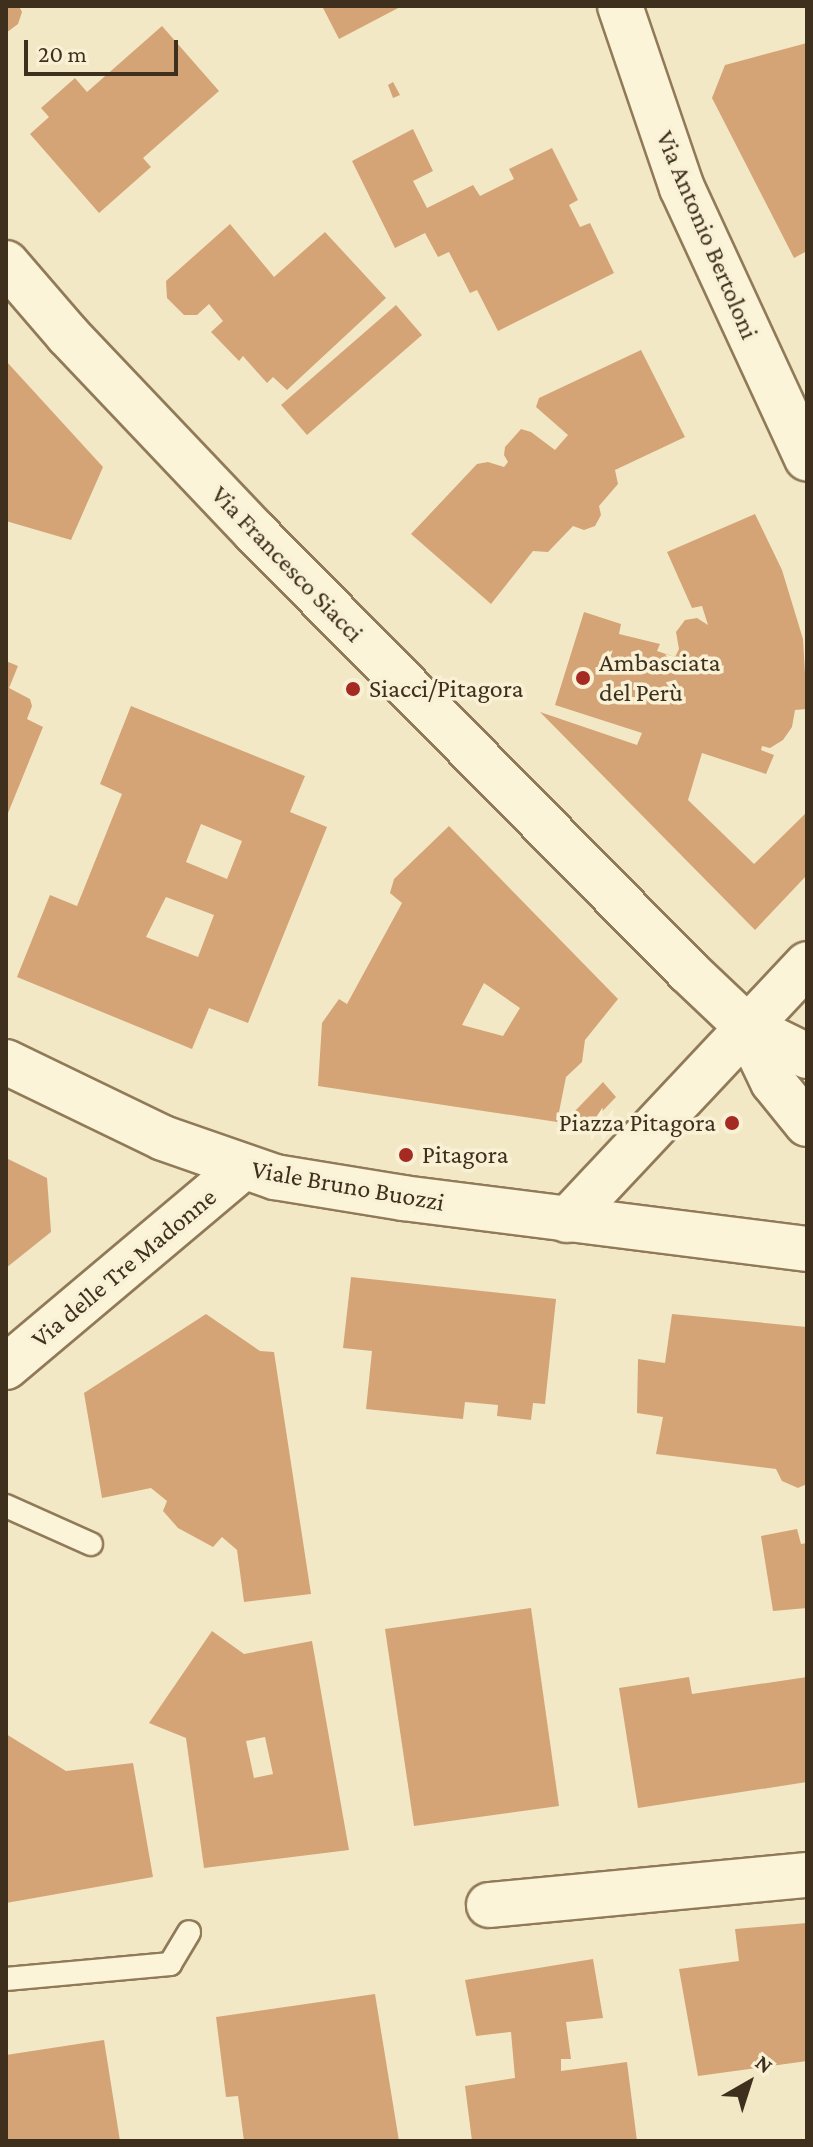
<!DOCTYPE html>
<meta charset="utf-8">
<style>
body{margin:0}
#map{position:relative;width:813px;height:2147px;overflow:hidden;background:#f3e8c5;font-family:"Crimson Pro",serif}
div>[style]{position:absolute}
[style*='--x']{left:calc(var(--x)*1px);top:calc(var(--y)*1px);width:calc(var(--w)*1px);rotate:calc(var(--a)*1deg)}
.building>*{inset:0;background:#d4a477}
.roads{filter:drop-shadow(2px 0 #907a58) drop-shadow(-2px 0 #907a58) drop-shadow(0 2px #907a58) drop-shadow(0 -2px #907a58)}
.lane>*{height:22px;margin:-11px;padding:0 11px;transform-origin:11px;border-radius:11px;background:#fcf4d9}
.street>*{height:44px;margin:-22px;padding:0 22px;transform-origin:22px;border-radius:22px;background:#fcf4d9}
.secondary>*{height:44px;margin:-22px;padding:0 22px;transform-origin:22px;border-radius:22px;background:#fcf4d9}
.dots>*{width:22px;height:22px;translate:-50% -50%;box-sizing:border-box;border:4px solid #f9f1d5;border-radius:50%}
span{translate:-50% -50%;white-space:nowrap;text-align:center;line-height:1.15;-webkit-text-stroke:7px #f9f1d5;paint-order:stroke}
.street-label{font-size:26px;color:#3f301e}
.poi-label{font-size:26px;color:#3f301e}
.left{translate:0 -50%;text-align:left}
.right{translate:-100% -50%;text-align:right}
.frame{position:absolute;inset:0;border:8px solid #3f301e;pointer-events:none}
.north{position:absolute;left:709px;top:2043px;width:80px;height:80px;-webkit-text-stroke:6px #f9f1d5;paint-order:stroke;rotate:39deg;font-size:22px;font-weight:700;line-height:32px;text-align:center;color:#3f301e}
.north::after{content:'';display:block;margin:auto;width:28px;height:36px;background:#3f301e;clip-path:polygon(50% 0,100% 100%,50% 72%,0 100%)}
.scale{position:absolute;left:24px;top:40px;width:154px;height:36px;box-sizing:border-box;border:4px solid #3f301e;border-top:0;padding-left:10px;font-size:24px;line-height:28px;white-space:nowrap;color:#3f301e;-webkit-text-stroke:6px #f9f1d5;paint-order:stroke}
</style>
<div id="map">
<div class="building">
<i style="clip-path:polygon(6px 6px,19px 6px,22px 12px,18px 24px,6px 33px)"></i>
<i style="clip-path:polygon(322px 6px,402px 6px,339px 39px)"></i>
<i style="clip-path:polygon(162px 26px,219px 91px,143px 158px,151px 167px,99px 213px,30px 134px,49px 117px,41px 108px,75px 78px,87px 92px)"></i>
<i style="clip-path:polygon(807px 43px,807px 251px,794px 258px,712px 98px,725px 65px)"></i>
<i style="clip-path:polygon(393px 82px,400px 95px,393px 98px,388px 85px)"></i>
<i style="clip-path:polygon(413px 129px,433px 171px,413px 181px,427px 208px,473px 185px,480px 196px,514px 179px,509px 169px,552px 148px,578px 200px,569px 205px,580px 227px,590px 223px,614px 273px,498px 331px,477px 290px,470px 293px,449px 252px,438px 257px,425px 233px,395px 248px,352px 161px)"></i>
<i style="clip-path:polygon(230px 224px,274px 277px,325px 232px,386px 298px,287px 390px,273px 377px,267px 383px,243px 356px,239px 361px,211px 332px,223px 321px,209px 304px,197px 315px,184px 315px,167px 298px,166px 281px)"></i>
<i style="clip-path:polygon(396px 305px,422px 335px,307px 435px,281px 405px)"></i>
<i style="clip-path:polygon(641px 350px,685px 437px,615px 470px,618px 484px,599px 506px,601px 515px,595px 526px,584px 530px,573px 526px,548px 552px,533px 551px,491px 604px,411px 534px,477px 464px,488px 462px,504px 467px,508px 462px,504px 455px,505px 447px,521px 429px,531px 432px,555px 450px,568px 435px,536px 407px,539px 398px)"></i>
<i style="clip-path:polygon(6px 361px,103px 467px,71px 540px,6px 521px)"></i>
<i style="clip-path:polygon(755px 514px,782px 570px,803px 639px,807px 709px,795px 710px,792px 727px,783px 740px,770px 748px,762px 746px,761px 750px,774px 755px,766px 774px,702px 753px,688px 800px,754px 864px,807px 812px,807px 875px,755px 930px,540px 712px,637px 745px,642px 733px,555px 705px,584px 612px,621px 624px,619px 634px,660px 644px,657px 651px,675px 657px,679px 649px,676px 632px,685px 620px,697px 618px,708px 625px,702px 606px,692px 608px,667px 552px)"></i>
<i style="clip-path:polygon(6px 661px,18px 666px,9px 688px,30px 699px,32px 706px,27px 719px,43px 727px,6px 818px)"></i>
<i style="clip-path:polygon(evenodd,131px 706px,305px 776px,290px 812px,327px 827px,248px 1023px,209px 1008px,192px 1049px,17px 977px,50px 895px,77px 906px,122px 794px,100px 784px,131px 706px,201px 824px,242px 841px,227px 879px,186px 862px,201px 824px,131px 706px,166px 897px,214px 915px,198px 957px,146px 937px,166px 897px)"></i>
<i style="clip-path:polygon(evenodd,449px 826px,618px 999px,585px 1040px,582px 1062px,566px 1077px,557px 1122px,318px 1086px,322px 1023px,339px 999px,347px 1004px,402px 903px,390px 893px,394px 879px,449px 826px,484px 983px,520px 1008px,503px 1036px,462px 1025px,484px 983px)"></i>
<i style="clip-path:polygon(603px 1082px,616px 1097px,590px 1124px,574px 1112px)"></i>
<i style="clip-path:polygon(6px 1158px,47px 1178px,51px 1232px,6px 1268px)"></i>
<i style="clip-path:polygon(351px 1277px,556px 1299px,545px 1404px,533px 1403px,531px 1420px,497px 1416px,498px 1405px,465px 1402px,463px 1419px,366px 1409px,372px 1351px,343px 1348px)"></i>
<i style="clip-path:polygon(206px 1314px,260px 1351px,274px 1352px,311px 1594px,244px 1602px,237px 1550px,222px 1537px,213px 1547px,178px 1528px,163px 1511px,167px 1501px,151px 1488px,102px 1498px,84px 1393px)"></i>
<i style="clip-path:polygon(672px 1314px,807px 1327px,807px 1484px,798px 1488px,782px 1481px,776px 1469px,656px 1454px,663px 1417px,637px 1413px,638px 1359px,665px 1363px)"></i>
<i style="clip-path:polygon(797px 1529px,801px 1544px,807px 1543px,807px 1608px,773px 1611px,761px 1536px)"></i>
<i style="clip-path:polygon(531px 1608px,559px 1806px,414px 1826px,385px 1629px)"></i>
<i style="clip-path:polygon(evenodd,212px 1631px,244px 1654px,312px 1641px,349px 1850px,204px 1868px,186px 1738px,149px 1723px,212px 1631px,265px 1737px,273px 1774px,254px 1778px,246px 1741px,265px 1737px)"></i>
<i style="clip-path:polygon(689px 1677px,692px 1694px,807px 1677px,807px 1782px,638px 1808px,619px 1688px)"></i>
<i style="clip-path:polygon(6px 1734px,66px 1771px,133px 1763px,153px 1877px,6px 1903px)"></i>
<i style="clip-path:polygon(807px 1923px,807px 2061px,698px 2076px,679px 1969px,739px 1961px,735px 1929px)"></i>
<i style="clip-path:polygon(593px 1959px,603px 2018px,566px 2022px,571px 2059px,561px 2059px,561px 2071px,627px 2062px,637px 2141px,472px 2141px,465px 2086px,515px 2078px,511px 2032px,476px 2036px,465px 1980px)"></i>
<i style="clip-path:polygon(375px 1994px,399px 2141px,244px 2141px,238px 2096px,226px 2097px,216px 2017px)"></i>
<i style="clip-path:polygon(104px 2040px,120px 2141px,6px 2141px,6px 2055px)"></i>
</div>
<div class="roads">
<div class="lane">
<i style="--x:6;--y:1506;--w:93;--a:24.1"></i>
<i style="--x:6;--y:1979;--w:165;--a:-5.2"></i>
<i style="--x:170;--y:1964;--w:37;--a:-59"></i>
</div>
<div class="street">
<i style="--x:620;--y:6;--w:192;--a:71.2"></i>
<i style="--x:682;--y:188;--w:298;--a:65.2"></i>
<i style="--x:567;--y:1220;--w:351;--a:-46.8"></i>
<i style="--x:6;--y:1367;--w:309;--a:-40.1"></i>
<i style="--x:489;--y:1905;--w:319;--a:-5.4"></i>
</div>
<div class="secondary">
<i style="--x:6;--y:263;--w:95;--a:49.3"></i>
<i style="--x:68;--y:335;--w:272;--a:46.5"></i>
<i style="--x:255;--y:532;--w:617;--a:45.39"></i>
<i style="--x:688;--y:971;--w:80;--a:43.5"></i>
<i style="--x:746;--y:1026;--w:68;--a:26.2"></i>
<i style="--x:746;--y:1026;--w:62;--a:64.3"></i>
<i style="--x:773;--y:1082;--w:54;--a:51"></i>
<i style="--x:6;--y:1062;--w:174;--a:25.8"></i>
<i style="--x:163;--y:1138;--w:119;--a:19.2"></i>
<i style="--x:275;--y:1177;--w:130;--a:9.3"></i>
<i style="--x:403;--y:1198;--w:407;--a:7.2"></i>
</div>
</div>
<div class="dots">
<i style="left:583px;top:678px;background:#a52a22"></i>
<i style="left:353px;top:689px;background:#a52a22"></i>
<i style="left:732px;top:1123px;background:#a52a22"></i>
<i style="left:406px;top:1155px;background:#a52a22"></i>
</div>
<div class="street-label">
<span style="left:707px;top:235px;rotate:67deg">Via Antonio Bertoloni</span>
<span style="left:287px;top:564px;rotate:46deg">Via Francesco Siacci</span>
<span style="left:348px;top:1186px;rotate:10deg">Viale Bruno Buozzi</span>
<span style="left:124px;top:1268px;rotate:-40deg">Via delle Tre Madonne</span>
</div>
<div class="poi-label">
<span class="left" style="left:599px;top:678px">Ambasciata<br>del Perù</span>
<span class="left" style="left:369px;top:689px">Siacci/Pitagora</span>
<span class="right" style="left:716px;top:1123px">Piazza Pitagora</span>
<span class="left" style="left:422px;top:1155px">Pitagora</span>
</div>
<div class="frame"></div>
<div class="north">N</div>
<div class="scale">20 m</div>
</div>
